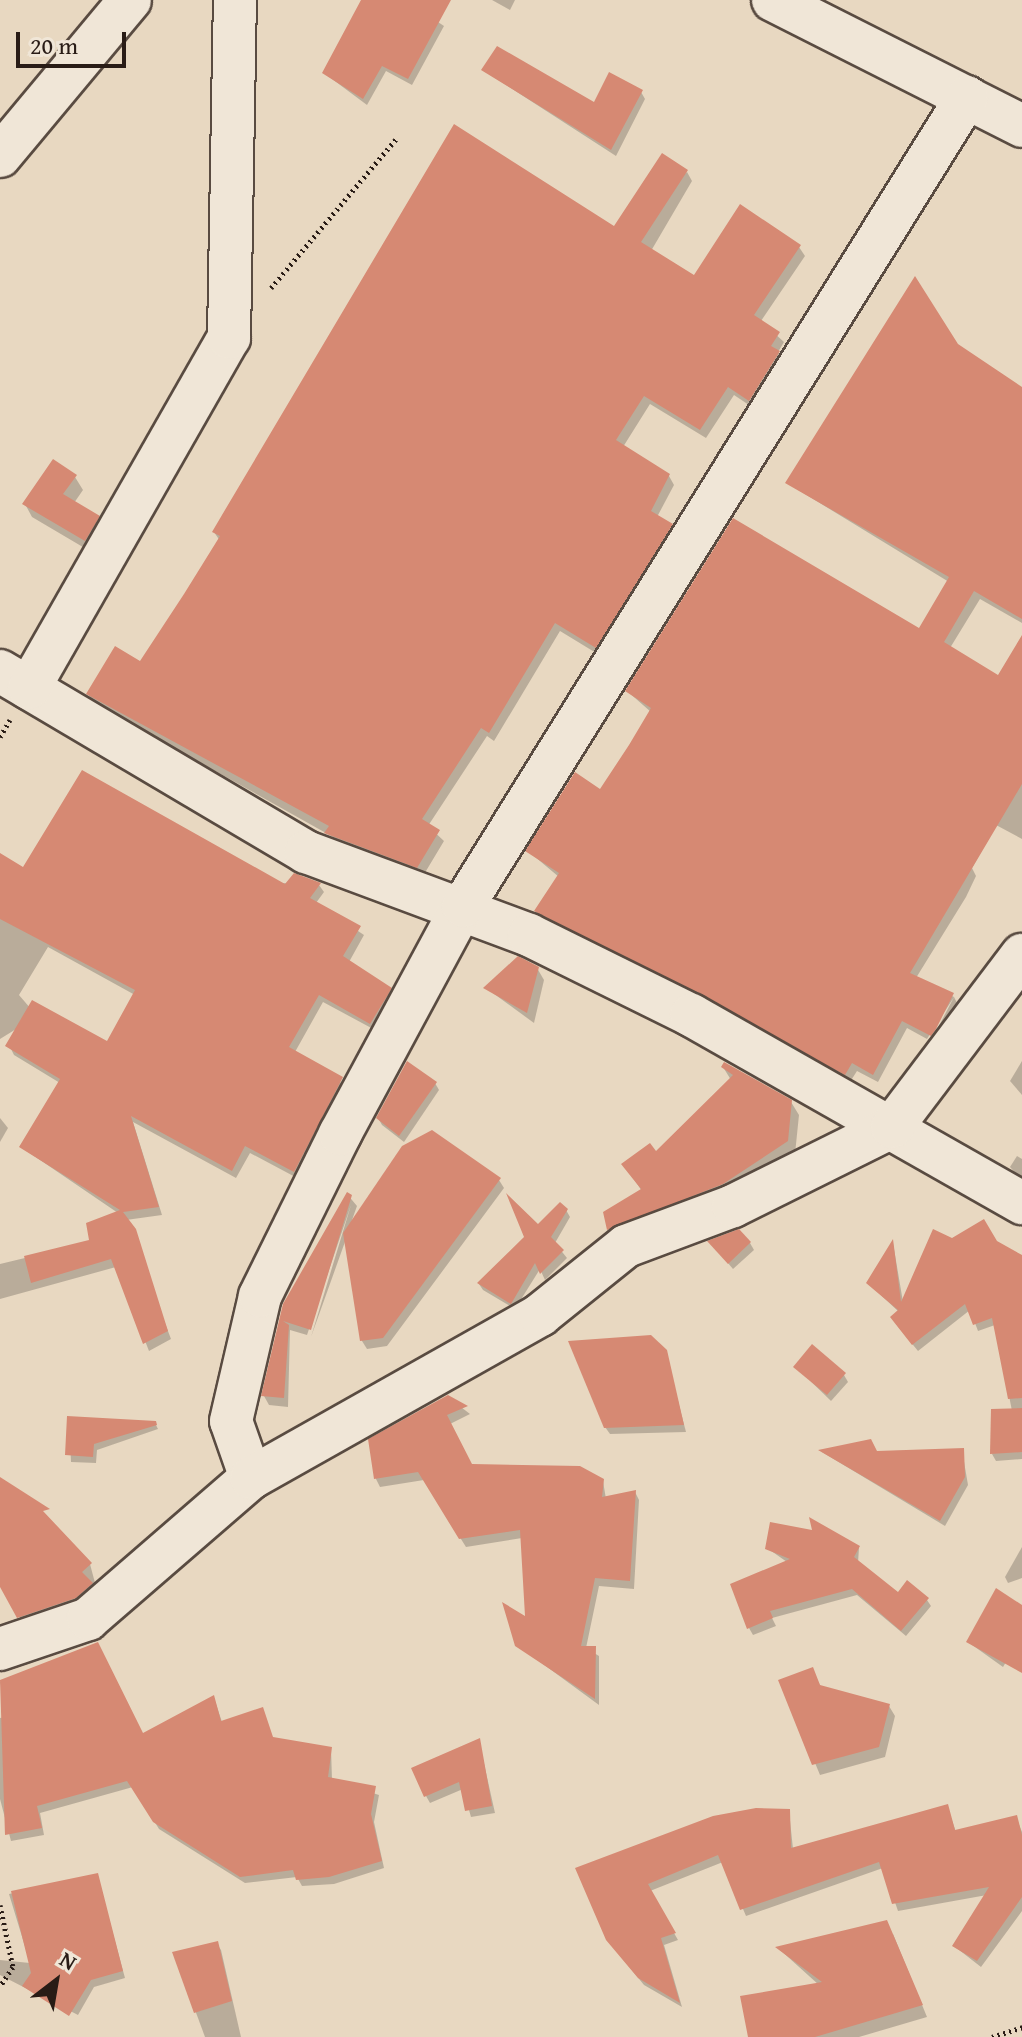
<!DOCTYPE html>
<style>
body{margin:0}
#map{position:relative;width:1022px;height:2037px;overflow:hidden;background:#e8d8c1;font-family:"Gentium Book Plus",serif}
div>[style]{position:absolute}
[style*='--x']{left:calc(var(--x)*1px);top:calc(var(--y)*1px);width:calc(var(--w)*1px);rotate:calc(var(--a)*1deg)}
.shadow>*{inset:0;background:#0003}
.building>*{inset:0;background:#d68973}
.path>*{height:5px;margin-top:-2.5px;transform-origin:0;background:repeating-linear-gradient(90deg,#291c16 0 2px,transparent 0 6px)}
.roads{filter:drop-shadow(2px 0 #594b41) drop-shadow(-2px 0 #594b41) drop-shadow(0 2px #594b41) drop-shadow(0 -2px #594b41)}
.minor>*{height:42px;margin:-21px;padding:0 21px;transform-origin:21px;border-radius:21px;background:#f0e6d7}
span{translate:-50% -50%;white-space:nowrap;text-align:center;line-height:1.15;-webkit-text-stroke:8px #f0e6d7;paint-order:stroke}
.north{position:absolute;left:16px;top:1941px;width:80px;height:80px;-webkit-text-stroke:6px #f0e6d7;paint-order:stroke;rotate:31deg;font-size:22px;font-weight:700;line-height:32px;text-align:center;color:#291c16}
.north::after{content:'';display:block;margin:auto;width:28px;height:36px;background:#291c16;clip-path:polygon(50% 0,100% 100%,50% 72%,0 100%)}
.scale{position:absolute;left:16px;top:32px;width:110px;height:36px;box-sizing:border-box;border:4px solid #291c16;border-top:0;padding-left:10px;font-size:24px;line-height:28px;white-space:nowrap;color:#291c16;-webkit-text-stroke:6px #f0e6d7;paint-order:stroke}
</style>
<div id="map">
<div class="shadow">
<i style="clip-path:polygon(363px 0,405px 0,444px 26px,412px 85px,386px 71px,367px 105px,324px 73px)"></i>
<i style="clip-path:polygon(492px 0,515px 0,510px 10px)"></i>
<i style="clip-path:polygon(483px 70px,594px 105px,641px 92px,645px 99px,616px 156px)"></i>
<i style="clip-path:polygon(687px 172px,692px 181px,651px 251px,695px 278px,799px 247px,805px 256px,761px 321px,784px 342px,778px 352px,784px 362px,755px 409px,734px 395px,706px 438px,650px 404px,623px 447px,669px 476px,674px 485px,657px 517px,677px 535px,601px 656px,560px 631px,494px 741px,487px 736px,428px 826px,444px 841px,423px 876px,358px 851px,94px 703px,88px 694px,140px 663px,220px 541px,214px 532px)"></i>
<i style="clip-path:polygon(961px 350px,1022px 391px,1022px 623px,980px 599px,950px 648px,999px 677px,1022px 638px,1022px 839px,996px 825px,972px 868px,976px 876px,966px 897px,916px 978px,954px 997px,927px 1039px,907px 1028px,878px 1082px,857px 1071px,850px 1082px,541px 919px,536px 911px,559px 877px,528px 851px,600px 791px,651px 712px,627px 691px,920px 631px,949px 582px,787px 483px)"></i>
<i style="clip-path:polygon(75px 477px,83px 490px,74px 503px,106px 531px,93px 553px,32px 517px,25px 504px)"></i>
<i style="clip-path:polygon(evenodd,0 868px,319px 885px,324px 892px,316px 903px,364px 935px,349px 962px,395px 997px,375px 1030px,323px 1002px,295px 1052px,347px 1087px,299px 1179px,250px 1153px,236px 1178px,133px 1122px,162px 1215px,126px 1220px,171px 1339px,149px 1351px,116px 1267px,0 1299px,0 1264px,91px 1242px,118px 1213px,21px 1147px,60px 1083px,14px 1055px,10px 1047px,21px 1026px,0 1039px,0 868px,48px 947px,135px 995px,108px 1044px,31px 1009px,19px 995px,48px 947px)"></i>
<i style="clip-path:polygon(537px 968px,544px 980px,534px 1023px,486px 988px)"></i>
<i style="clip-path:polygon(954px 997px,957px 1003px,936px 1043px,931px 1041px)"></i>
<i style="clip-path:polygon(1022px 1061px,1022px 1095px,1010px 1081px)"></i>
<i style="clip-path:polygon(723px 1067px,791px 1102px,799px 1115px,795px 1154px,616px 1242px,605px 1213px,642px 1191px,624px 1165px,656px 1154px,731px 1080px)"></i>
<i style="clip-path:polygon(435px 1083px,439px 1090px,404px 1142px,382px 1125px,378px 1118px)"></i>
<i style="clip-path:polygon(0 1118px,8px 1128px,0 1142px)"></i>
<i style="clip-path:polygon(1017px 1156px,1022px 1159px,1022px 1181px,1010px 1167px)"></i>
<i style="clip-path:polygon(499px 1180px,504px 1188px,387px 1346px,367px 1349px,362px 1341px,346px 1239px,311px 1337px,351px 1205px,307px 1335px,290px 1330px,288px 1407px,269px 1405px,264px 1396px,285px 1305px,347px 1194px,357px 1206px,351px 1223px)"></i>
<i style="clip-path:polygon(566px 1210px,570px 1217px,555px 1243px,567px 1258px,545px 1280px,540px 1269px,515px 1309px,483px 1290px,479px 1284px,538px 1227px)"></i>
<i style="clip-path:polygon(952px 1240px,996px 1243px,1022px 1257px,1022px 1459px,996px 1461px,992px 1454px,1012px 1411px,995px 1325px,978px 1331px,970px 1310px,918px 1351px,896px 1324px,899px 1312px,868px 1283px,893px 1243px,903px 1302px)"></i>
<i style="clip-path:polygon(710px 1242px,750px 1243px,754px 1250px,733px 1269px)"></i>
<i style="clip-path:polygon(665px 1351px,686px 1432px,610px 1434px,605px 1427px)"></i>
<i style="clip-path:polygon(796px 1367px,844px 1375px,848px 1382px,831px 1401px)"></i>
<i style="clip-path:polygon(448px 1397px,470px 1414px,450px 1424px,471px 1466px,603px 1481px,606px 1499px,635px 1492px,639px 1500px,634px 1589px,599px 1586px,586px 1648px,599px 1656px,599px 1705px,517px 1645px,528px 1620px,522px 1538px,466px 1547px,424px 1480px,380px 1487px,376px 1479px,371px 1440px)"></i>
<i style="clip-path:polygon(69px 1418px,155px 1423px,158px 1429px,97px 1450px,96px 1463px,71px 1462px)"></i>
<i style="clip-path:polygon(962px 1450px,968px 1485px,945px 1526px,822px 1452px)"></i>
<i style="clip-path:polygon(0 1526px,90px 1564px,99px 1598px,27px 1630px,0 1583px)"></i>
<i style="clip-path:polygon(815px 1533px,859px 1548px,858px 1563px,898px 1594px,927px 1600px,931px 1606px,906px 1636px,857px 1595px,772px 1618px,776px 1626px,753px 1635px,749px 1628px,787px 1562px,767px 1548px)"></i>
<i style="clip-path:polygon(1022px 1547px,1022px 1578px,1008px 1583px,1005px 1577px)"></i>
<i style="clip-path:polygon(968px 1642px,1017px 1644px,1003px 1667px)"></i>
<i style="clip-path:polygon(97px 1645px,143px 1735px,214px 1698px,222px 1722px,262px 1710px,273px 1739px,331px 1748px,332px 1780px,379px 1795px,374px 1822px,384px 1868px,334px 1884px,302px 1886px,297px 1877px,245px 1883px,159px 1829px,133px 1787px,40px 1813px,44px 1835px,11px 1841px,0 1799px,0 1718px,11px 1716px,0 1682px)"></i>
<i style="clip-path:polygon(812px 1670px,821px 1687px,889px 1706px,895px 1716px,885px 1757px,820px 1775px,781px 1681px)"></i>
<i style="clip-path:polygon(479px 1741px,495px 1813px,471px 1817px,463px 1789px,430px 1803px,426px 1796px)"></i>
<i style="clip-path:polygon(947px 1806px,956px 1832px,1016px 1817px,1022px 1832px,1022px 1911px,981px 1967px,954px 1946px,987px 1895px,898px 1911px,883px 1868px,746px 1916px,723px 1862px,650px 1891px,678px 1940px,664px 1945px,682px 2007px,644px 1985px,613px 1947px,578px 1869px,789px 1811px,793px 1849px)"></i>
<i style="clip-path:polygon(97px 1875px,125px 1978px,94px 1987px,78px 2015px,0 1975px,0 1960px,30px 1963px,9px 1894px)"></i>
<i style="clip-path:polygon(893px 1934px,927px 2017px,859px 2037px,750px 2037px,819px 1985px,778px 1948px)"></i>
<i style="clip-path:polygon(217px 1944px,221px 1950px,241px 2037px,205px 2037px,174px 1953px)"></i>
</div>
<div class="building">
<i style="clip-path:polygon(361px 0,451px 0,408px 79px,382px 66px,363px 99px,322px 73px)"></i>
<i style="clip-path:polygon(497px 46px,594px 102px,609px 72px,643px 90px,611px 150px,481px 70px)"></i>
<i style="clip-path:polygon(454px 124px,614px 226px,662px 153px,688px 170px,641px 242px,694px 275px,740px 204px,801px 245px,754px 315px,780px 332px,771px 346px,780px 351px,749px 401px,728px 387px,700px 430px,644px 396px,616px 440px,670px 474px,651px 511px,673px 524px,596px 648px,555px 623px,489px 733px,481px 728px,422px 819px,440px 830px,417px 868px,324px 833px,329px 826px,86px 694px,115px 646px,140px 661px,184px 594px,220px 536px,212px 532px,222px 515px)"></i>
<i style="clip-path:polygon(915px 276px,958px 344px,1022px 387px,1022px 619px,974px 591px,944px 642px,998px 675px,1022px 635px,1022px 784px,910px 973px,954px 993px,936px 1029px,931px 1036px,902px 1021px,873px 1075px,852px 1063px,845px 1075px,534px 911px,559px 873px,525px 851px,575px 772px,600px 789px,629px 745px,651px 708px,625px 691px,733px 518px,919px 628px,949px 577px,785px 483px)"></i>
<i style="clip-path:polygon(53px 459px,77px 475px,63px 494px,100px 516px,85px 541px,22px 504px)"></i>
<i style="clip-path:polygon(82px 770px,285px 884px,294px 873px,321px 883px,310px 898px,361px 926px,343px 956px,392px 988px,370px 1024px,319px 995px,289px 1047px,343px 1077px,294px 1172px,245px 1146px,232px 1171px,131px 1116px,159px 1207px,123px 1212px,136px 1229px,168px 1331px,143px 1344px,111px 1259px,31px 1283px,24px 1256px,89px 1240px,86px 1223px,120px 1210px,19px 1147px,60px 1079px,5px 1046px,32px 1000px,107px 1041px,135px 990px,0 919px,0 853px,23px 867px)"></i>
<i style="clip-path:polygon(518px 956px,539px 967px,527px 1013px,483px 988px)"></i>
<i style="clip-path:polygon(407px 1061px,437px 1082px,399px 1136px,376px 1118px)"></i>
<i style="clip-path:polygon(724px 1062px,792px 1100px,788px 1141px,723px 1184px,607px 1230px,603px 1212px,641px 1189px,621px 1164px,650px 1143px,656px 1151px,733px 1075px,721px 1067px)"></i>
<i style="clip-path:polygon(432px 1130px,501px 1178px,383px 1338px,360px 1341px,343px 1233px,402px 1146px)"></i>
<i style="clip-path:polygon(347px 1192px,352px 1195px,311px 1330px,283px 1321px,289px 1325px,284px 1398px,261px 1396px,283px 1304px)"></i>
<i style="clip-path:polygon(506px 1193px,538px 1224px,560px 1202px,568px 1209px,551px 1237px,564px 1250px,540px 1274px,535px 1263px,511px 1304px,477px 1283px,524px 1237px)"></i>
<i style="clip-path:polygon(984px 1219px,997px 1241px,1022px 1255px,1022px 1398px,1008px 1399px,992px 1318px,973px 1325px,965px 1304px,912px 1345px,890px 1317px,898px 1310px,866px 1283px,893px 1239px,901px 1302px,933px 1229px,952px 1238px)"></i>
<i style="clip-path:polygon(739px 1229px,751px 1242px,728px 1264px,707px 1241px)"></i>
<i style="clip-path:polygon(651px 1335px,667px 1350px,684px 1425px,604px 1428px,568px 1341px)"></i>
<i style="clip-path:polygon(812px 1344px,846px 1373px,827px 1395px,793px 1367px)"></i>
<i style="clip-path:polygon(448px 1395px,468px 1406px,447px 1415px,472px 1464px,580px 1466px,604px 1479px,602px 1497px,636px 1490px,630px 1581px,595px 1578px,581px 1646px,596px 1646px,595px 1699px,515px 1646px,502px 1602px,525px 1616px,520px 1530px,459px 1539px,418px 1472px,374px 1479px,368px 1439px)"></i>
<i style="clip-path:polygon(1022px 1408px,1022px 1452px,990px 1454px,991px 1409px)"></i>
<i style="clip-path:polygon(67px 1416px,156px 1421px,157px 1425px,94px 1444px,93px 1457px,65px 1455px)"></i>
<i style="clip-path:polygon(871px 1439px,877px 1451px,964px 1448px,965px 1477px,940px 1521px,818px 1450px)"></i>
<i style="clip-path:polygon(0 1477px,50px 1509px,43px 1511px,92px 1563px,82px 1572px,93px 1583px,76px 1598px,17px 1618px,0 1587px)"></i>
<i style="clip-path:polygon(809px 1517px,860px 1546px,854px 1557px,898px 1592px,907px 1580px,929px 1598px,901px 1631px,852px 1589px,770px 1611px,773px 1618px,747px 1629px,730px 1584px,790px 1559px,765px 1549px,770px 1522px,812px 1530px)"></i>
<i style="clip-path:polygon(996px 1588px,1022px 1605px,1022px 1673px,966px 1642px)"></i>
<i style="clip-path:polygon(98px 1642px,143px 1733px,214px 1695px,221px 1721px,263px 1707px,273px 1737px,332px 1747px,328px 1777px,376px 1786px,371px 1814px,382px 1861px,329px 1877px,296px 1880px,293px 1870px,240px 1877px,153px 1822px,127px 1781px,37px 1806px,42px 1828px,5px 1835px,0 1680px)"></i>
<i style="clip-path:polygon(813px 1667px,820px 1685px,890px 1704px,879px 1747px,812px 1765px,778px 1680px)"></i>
<i style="clip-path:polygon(480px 1738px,492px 1806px,465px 1811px,459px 1782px,424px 1797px,411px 1768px)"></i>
<i style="clip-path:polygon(948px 1804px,955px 1830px,1017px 1815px,1022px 1835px,1022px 1897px,977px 1961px,952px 1946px,989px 1887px,892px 1904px,879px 1862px,740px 1910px,718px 1855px,648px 1884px,676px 1933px,661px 1938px,680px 2003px,638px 1978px,606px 1940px,575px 1868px,713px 1816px,756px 1808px,790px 1809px,791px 1848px)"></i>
<i style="clip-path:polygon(98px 1873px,123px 1971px,91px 1980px,69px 2016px,22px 1986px,31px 1973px,11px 1891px)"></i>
<i style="clip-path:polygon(887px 1920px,923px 2005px,815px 2037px,748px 2037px,740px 1996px,822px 1982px,775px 1947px)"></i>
<i style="clip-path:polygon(218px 1941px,232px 2001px,194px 2013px,172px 1952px)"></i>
</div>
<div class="path">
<i style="--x:271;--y:288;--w:196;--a:-50"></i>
<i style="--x:0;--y:737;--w:20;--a:-60"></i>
<i style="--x:0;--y:1905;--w:63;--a:78.2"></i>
<i style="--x:13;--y:1967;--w:23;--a:124"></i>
<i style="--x:992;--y:2037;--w:32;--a:-18"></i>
</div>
<div class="roads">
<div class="minor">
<i style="--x:773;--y:0;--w:279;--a:26.8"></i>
<i style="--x:0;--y:156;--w:203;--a:-50.2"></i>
<i style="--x:0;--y:671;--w:356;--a:30.6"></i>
<i style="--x:306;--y:852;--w:238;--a:20.4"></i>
<i style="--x:529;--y:935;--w:181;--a:26.3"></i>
<i style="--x:691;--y:1015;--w:381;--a:29.6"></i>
<i style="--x:29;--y:688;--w:403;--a:-60.3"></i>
<i style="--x:229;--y:338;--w:338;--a:-89"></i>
<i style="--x:251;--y:1478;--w:60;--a:-109.3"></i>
<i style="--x:231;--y:1421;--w:128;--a:-76.9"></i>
<i style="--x:260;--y:1296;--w:181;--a:-63.7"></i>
<i style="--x:340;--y:1134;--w:259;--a:-61.7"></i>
<i style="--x:463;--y:906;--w:953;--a:-58.08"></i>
<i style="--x:0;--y:1649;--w:93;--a:-18.8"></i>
<i style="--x:88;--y:1619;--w:216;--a:-40.9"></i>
<i style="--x:251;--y:1478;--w:332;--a:-29.4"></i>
<i style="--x:540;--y:1315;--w:110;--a:-38.7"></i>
<i style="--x:626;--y:1246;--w:114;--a:-20.5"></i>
<i style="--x:733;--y:1206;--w:178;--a:-26.4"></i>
<i style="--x:892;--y:1127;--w:216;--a:-52.9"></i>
</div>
</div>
<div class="north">N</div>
<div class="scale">20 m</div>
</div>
